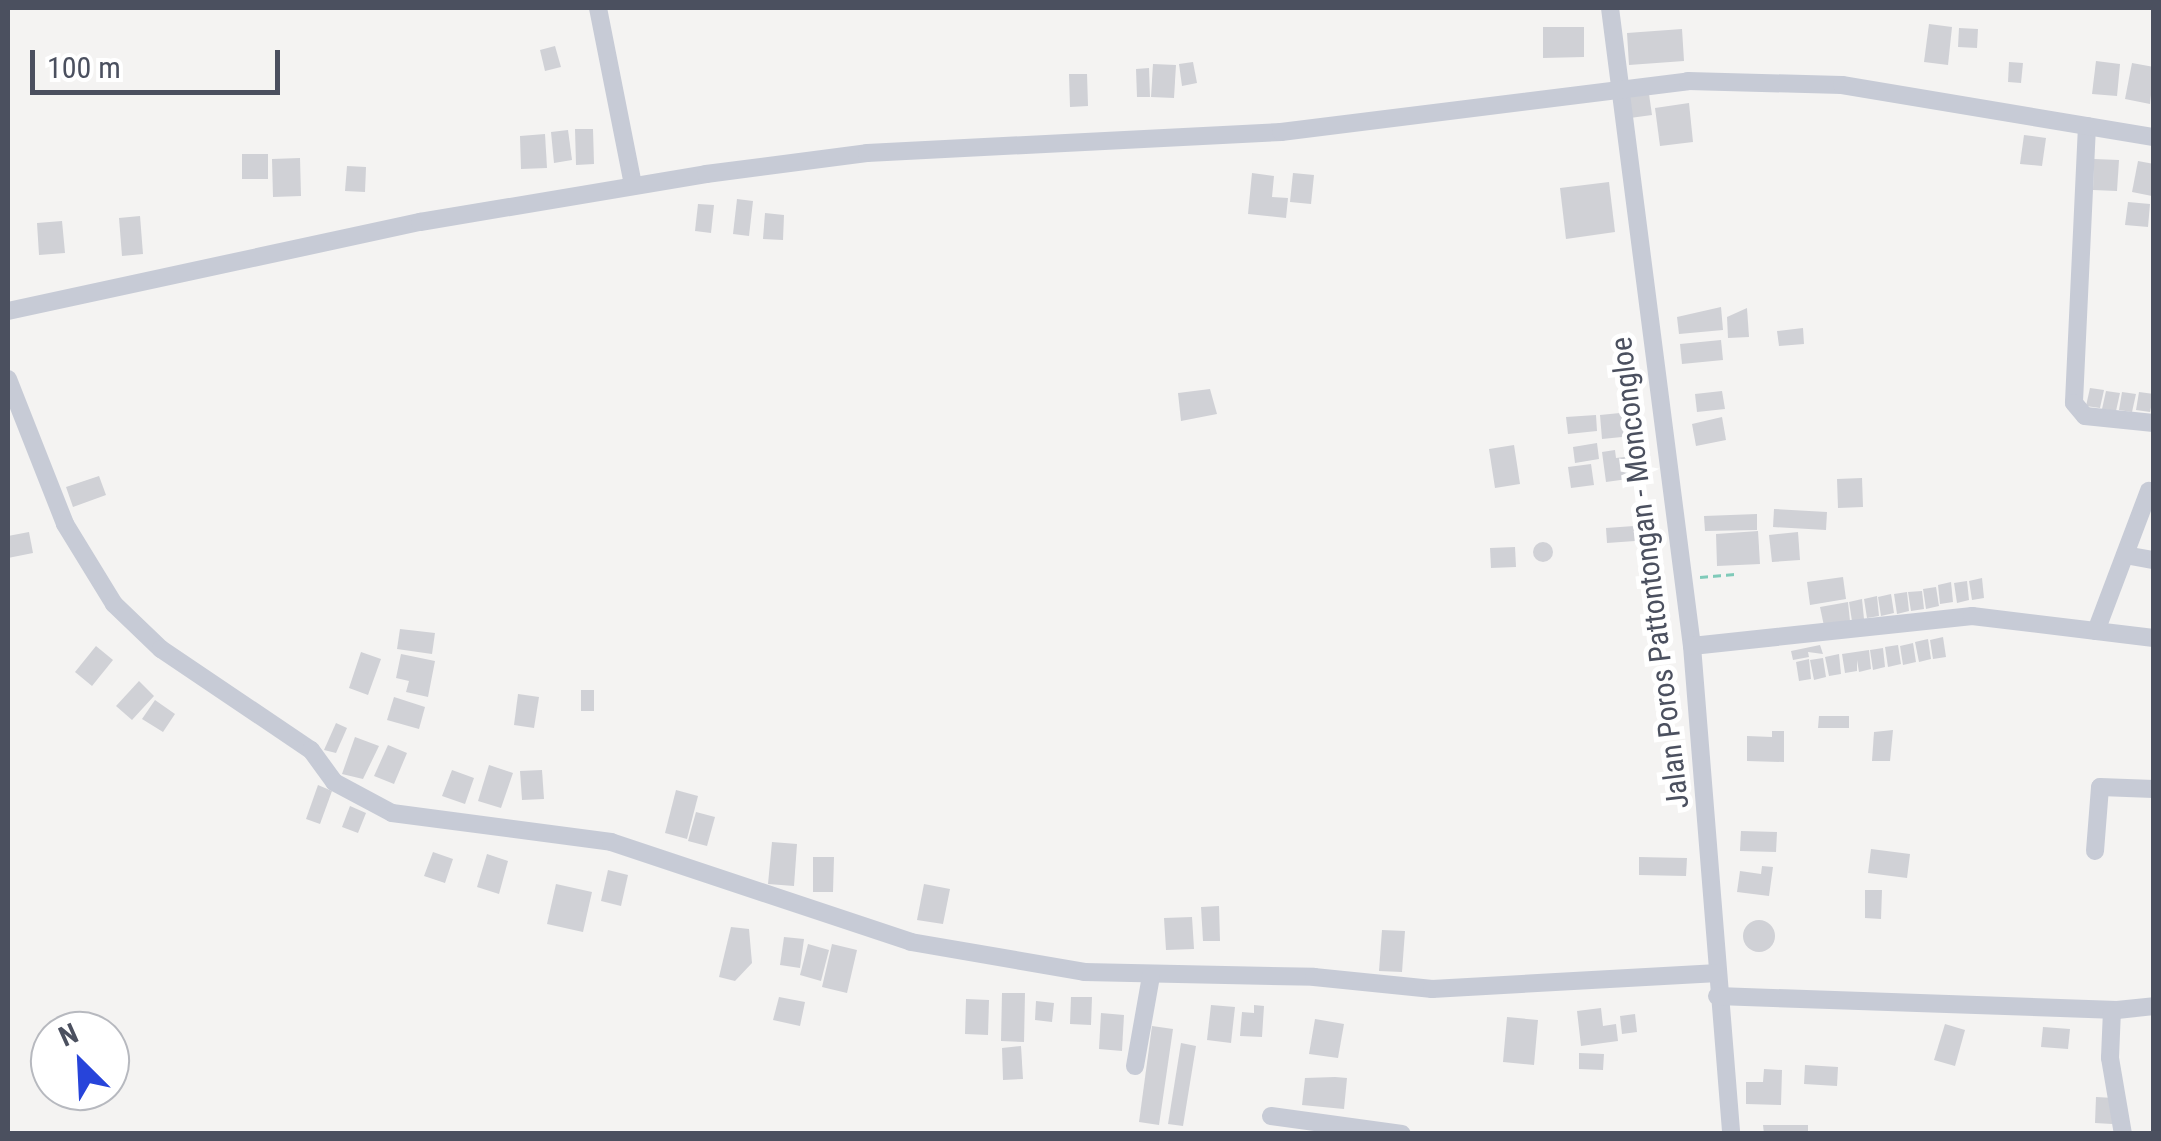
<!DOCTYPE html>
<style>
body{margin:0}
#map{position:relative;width:2161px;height:1141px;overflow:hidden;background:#f4f3f2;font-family:"Roboto Condensed",sans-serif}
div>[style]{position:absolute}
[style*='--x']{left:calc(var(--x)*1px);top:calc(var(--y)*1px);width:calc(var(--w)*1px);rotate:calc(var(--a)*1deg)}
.building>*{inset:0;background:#d0d1d6}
.round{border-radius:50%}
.path>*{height:2.5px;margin-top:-1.25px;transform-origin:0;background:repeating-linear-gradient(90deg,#7fcab9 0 8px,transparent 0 13px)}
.minor>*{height:18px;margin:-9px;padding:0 9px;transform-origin:9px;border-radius:9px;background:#c7cbd6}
span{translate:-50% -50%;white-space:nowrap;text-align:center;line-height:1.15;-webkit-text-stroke:10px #fff;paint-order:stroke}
.street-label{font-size:30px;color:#4b505f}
.frame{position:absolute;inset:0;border:10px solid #4b505f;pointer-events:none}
.north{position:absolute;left:30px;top:1011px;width:100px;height:100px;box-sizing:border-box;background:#fff;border:2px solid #b7b9bf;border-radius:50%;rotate:336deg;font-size:28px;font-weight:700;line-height:40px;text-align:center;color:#4b505f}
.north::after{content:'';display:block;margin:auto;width:35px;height:45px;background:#2744da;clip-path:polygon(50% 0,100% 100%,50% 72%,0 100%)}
.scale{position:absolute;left:30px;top:50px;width:250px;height:45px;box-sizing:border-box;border:5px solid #4b505f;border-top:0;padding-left:12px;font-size:30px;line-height:35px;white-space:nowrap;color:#4b505f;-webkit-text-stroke:8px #fff;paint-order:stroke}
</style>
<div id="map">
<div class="building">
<i style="clip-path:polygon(1929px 24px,1952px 27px,1948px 65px,1924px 62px)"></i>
<i style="clip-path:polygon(1543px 27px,1584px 27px,1584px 57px,1543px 58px)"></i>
<i style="clip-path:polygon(1959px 28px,1978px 29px,1977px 48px,1958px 47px)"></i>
<i style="clip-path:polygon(1682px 29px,1684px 61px,1629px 65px,1627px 33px)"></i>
<i style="clip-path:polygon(555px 46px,561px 67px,545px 71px,540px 50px)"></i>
<i style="clip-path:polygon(2096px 61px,2120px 64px,2117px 96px,2092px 94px)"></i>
<i style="clip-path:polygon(1193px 62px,1197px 83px,1182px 86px,1179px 64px)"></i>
<i style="clip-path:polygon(2009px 62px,2023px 63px,2021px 83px,2008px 82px)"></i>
<i style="clip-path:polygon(2132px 63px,2154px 67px,2150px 104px,2125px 99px)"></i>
<i style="clip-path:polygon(1153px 64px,1176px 65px,1174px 98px,1151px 97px)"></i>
<i style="clip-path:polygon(1149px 68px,1150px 97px,1137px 97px,1136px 69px)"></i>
<i style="clip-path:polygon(1069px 74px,1087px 74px,1088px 106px,1070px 107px)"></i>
<i style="clip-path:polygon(1649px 94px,1652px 115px,1630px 118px,1628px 96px)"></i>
<i style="clip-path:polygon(1689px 103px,1693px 142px,1660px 146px,1655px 108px)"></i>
<i style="clip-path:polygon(575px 129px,593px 129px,594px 164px,576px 165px)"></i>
<i style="clip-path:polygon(568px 130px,572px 160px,554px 163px,551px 132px)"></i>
<i style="clip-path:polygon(545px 134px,547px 168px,521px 169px,520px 136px)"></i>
<i style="clip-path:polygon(2024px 135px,2046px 138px,2042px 166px,2020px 164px)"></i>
<i style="clip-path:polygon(242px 154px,268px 154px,268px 179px,242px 179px)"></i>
<i style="clip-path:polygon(300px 158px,301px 196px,273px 197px,272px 159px)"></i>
<i style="clip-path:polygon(2094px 159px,2119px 160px,2117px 191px,2093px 190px)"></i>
<i style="clip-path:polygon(2138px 161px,2154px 164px,2152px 196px,2132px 192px)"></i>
<i style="clip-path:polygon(347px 166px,366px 167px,365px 192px,345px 191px)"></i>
<i style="clip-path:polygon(1252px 173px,1274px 176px,1272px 197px,1288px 198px,1286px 218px,1248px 214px)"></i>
<i style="clip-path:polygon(1293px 173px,1314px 175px,1311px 204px,1290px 202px)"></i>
<i style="clip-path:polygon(1609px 182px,1615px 232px,1566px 239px,1560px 188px)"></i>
<i style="clip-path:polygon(737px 199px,753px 201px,749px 236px,733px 234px)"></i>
<i style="clip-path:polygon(2128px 202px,2150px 204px,2148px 227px,2125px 225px)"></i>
<i style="clip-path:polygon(698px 204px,714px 205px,711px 233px,695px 231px)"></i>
<i style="clip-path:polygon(765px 213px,784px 215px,783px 240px,763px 239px)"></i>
<i style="clip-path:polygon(140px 216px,143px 254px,122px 256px,119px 218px)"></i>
<i style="clip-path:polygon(62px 221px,65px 253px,39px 255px,37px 223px)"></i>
<i style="clip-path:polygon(1721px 307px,1723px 330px,1679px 334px,1677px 317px)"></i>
<i style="clip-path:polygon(1747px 308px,1749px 337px,1728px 338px,1727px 317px)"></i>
<i style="clip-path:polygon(1803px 328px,1804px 344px,1779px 346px,1777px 331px)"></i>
<i style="clip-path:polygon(1721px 340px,1723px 360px,1682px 364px,1680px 344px)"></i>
<i style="clip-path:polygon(2090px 388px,2104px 390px,2100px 408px,2086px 406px)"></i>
<i style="clip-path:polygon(1210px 389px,1217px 414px,1181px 421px,1178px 393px)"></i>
<i style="clip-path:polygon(1722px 391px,1725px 409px,1697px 412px,1695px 394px)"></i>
<i style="clip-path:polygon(2106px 391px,2120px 393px,2116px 411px,2102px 409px)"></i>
<i style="clip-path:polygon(2122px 392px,2136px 394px,2132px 412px,2119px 410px)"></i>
<i style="clip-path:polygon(2139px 392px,2154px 394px,2150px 412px,2136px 410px)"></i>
<i style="clip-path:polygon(1630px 412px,1632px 436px,1602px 439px,1600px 415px)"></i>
<i style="clip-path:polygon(1596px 415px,1597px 431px,1568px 434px,1566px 417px)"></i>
<i style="clip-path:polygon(1722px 417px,1726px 440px,1696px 446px,1692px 424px)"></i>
<i style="clip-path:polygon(1597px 443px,1599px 459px,1575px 463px,1573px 447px)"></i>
<i style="clip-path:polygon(1514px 445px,1520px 484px,1495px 488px,1489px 449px)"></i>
<i style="clip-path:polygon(1615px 450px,1616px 458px,1633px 456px,1635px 478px,1606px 482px,1602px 452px)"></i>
<i style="clip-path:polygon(1591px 464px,1594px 485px,1571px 488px,1568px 467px)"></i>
<i style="clip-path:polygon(99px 476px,106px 495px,73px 507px,66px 487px)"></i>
<i style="clip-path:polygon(1862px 478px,1863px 507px,1838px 508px,1837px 479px)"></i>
<i style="clip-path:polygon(1774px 509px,1827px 512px,1826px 530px,1773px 527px)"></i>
<i style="clip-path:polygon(1757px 514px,1757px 530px,1705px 531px,1704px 516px)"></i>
<i style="clip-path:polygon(1634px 526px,1635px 541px,1607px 543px,1606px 528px)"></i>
<i style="clip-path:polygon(1758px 531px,1760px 564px,1717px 566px,1716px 534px)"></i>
<i style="clip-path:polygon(29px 532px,33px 553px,8px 558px,8px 536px)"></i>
<i style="clip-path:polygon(1798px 532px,1800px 560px,1772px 562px,1769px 535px)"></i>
<i class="round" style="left:1533px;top:542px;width:20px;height:20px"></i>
<i style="clip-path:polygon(1515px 547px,1516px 567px,1491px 568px,1490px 548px)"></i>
<i style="clip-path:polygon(1843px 577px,1846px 599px,1810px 605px,1807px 582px)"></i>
<i style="clip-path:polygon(1982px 578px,1984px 598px,1972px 600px,1969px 581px)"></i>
<i style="clip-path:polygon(1967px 581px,1969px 600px,1957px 603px,1954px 583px)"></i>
<i style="clip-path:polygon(1951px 582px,1953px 602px,1940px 604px,1938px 585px)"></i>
<i style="clip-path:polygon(1936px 587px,1939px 606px,1926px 609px,1923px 589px)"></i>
<i style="clip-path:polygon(1922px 591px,1924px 609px,1911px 611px,1908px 592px)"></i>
<i style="clip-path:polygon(1907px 592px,1909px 611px,1897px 614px,1894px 594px)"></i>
<i style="clip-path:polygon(1891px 594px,1894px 613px,1881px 616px,1878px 597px)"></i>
<i style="clip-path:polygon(1877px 596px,1879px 616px,1867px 618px,1864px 599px)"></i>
<i style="clip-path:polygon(1862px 599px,1864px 619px,1852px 621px,1849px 602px)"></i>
<i style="clip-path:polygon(1848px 602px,1850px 621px,1824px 626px,1820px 607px)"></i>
<i style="clip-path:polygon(400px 629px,435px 633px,432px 654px,397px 649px)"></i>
<i style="clip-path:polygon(1943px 637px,1946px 657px,1933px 659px,1930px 640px)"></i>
<i style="clip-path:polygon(1928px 639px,1931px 659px,1919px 662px,1915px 642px)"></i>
<i style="clip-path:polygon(1913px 643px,1916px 662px,1903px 665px,1900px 646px)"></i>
<i style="clip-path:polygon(1820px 645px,1823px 654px,1808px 652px,1809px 657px,1793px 660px,1791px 651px)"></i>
<i style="clip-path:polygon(1898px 645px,1901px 664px,1888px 667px,1885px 647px)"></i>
<i style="clip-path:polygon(96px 646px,113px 660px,92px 686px,75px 672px)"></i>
<i style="clip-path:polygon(1883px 648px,1885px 667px,1873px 670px,1870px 650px)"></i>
<i style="clip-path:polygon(1869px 650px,1871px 669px,1859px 672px,1857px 660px,1857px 671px,1845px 673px,1842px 654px)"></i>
<i style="clip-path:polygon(361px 652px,381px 659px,368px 695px,349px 688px)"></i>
<i style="clip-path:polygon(401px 654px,435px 661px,428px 697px,406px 692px,409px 681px,396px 678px)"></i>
<i style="clip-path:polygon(1839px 654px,1841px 674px,1829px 676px,1825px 657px)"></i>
<i style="clip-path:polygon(1823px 658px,1826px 677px,1814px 680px,1810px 660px)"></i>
<i style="clip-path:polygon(1809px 659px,1811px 679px,1799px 681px,1796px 662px)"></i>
<i style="clip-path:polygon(139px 681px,154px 696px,132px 720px,116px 706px)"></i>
<i style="clip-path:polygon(581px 690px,594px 690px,594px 711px,581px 711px)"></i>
<i style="clip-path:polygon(518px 694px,539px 697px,534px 728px,514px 725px)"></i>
<i style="clip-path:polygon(394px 697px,425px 707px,419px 729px,387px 720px)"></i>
<i style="clip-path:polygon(155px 700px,175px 714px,163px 732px,142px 719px)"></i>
<i style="clip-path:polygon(1819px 716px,1849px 716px,1849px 728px,1818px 728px)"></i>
<i style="clip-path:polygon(336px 723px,347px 728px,336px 753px,324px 750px)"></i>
<i style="clip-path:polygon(1893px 730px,1890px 761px,1872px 761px,1874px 732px)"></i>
<i style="clip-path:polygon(1772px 731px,1784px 731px,1784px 762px,1747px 761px,1747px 736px,1772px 737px)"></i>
<i style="clip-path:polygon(355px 737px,379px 746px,363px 779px,342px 774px)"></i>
<i style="clip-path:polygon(388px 745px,407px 753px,394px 784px,374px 776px)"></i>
<i style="clip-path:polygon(489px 765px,513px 773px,501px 808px,478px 801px)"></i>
<i style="clip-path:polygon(452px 770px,474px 778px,465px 804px,442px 796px)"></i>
<i style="clip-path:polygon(542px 770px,544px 799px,522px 800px,520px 771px)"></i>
<i style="clip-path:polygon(318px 785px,332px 791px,320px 824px,306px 819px)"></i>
<i style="clip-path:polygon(676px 790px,698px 796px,687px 839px,665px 833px)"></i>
<i style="clip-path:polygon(350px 806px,366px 813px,358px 833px,342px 827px)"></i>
<i style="clip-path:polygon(696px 812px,715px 817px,707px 846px,688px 841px)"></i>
<i style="clip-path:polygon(1741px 831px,1777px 832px,1776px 852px,1740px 851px)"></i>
<i style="clip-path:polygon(772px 842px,797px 844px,794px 886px,768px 884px)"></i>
<i style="clip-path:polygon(1871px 849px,1910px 854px,1907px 878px,1868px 873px)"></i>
<i style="clip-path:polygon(433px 852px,453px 859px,445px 883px,424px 876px)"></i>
<i style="clip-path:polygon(487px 854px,508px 861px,499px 894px,477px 887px)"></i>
<i style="clip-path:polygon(813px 857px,834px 857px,833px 892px,813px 892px)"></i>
<i style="clip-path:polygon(1639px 857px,1687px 858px,1686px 876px,1639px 875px)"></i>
<i style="clip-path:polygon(1762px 866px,1773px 867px,1769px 896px,1737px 892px,1740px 871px,1761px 874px)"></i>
<i style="clip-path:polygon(608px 870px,628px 875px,621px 906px,601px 901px)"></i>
<i style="clip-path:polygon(556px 884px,592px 892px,583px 932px,547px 924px)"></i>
<i style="clip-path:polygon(924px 884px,950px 889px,943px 924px,917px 920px)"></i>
<i style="clip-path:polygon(1865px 890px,1882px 890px,1881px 919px,1865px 918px)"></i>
<i style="clip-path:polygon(1219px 906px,1220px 941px,1203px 941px,1201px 907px)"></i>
<i style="clip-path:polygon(1192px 917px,1194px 949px,1166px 950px,1164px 918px)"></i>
<i class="round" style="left:1743px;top:920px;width:32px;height:32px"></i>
<i style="clip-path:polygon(731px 927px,749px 929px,752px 963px,735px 981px,719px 977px)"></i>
<i style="clip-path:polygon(1382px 930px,1405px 931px,1402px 972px,1379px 971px)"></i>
<i style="clip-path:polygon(784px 937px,804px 939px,800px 968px,780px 965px)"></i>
<i style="clip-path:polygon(808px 944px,829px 950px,821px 981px,800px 975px)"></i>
<i style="clip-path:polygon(832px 944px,857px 950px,847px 993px,822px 987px)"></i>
<i style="clip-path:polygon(1002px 993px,1025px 993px,1024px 1042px,1001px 1041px)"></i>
<i style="clip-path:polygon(779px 997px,805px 1002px,800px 1026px,773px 1020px)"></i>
<i style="clip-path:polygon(1071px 997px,1092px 997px,1091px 1025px,1070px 1024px)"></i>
<i style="clip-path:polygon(966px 999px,989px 1000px,988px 1035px,965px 1034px)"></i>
<i style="clip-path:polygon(1036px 1001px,1054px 1003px,1052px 1022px,1035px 1020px)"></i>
<i style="clip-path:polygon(1211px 1005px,1235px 1007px,1231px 1043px,1207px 1040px)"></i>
<i style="clip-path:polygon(1254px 1005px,1264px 1006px,1262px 1037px,1240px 1036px,1242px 1012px,1254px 1013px)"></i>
<i style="clip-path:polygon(1601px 1008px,1603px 1026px,1616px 1024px,1618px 1041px,1581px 1046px,1577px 1011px)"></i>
<i style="clip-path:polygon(1101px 1013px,1124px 1015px,1122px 1051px,1099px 1049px)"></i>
<i style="clip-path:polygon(1635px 1014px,1637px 1032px,1622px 1034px,1620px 1016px)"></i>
<i style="clip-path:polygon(1507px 1017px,1538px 1020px,1534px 1065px,1503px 1062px)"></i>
<i style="clip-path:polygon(1315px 1019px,1344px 1024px,1338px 1058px,1309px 1054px)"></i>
<i style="clip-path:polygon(1945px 1024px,1965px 1030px,1955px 1066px,1934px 1060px)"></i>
<i style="clip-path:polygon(1152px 1026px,1173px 1029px,1159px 1125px,1139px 1122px)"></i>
<i style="clip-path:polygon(2043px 1027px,2070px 1029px,2068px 1049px,2041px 1047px)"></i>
<i style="clip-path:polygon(1181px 1043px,1196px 1046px,1183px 1126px,1168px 1124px)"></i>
<i style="clip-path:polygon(1021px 1046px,1023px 1079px,1003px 1080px,1002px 1048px)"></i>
<i style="clip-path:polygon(1579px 1053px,1604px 1054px,1603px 1070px,1579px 1069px)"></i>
<i style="clip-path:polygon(1805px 1065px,1838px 1067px,1837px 1086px,1804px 1084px)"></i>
<i style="clip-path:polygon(1764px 1069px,1782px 1070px,1781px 1105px,1746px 1104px,1746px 1082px,1763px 1082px)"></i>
<i style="clip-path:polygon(1335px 1077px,1347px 1078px,1344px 1109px,1302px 1105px,1305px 1078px)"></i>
<i style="clip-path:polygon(2096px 1097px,2114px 1098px,2112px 1124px,2095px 1123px)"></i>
<i style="clip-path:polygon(1763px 1125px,1808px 1125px,1808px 1134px,1764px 1134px)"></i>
</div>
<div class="path">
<i style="--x:1700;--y:577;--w:38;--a:-5"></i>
</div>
<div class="minor">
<i style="--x:598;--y:8;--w:180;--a:78.8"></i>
<i style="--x:1610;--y:8;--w:643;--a:82.68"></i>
<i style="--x:1692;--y:646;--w:490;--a:85.4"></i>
<i style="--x:2087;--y:126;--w:277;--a:92.7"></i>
<i style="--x:2074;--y:403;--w:17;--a:50"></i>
<i style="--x:2085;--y:416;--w:69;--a:5.8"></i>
<i style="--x:8;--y:311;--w:422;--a:-12.2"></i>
<i style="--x:420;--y:222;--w:290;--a:-9.5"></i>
<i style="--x:706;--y:174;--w:162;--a:-7.4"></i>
<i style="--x:867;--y:153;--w:415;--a:-2.9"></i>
<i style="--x:1281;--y:132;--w:410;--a:-7.1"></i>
<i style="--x:1688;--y:81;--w:154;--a:1.5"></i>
<i style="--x:1842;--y:85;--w:316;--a:9.5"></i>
<i style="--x:8;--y:379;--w:156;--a:68.5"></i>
<i style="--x:65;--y:524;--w:94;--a:58.5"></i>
<i style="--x:114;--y:604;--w:65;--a:43.8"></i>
<i style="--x:161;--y:649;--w:181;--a:34"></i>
<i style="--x:311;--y:750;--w:39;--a:54"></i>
<i style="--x:334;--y:782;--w:66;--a:28.1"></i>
<i style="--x:392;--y:813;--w:221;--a:7.5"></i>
<i style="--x:611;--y:842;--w:316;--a:18.4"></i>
<i style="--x:911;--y:942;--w:176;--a:9.8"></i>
<i style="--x:1084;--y:972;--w:230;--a:1.2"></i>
<i style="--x:1314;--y:977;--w:119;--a:5.8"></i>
<i style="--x:1432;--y:989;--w:282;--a:-3.2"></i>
<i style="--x:2125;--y:555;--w:29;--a:10"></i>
<i style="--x:2096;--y:631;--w:150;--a:-69.3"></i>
<i style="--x:1692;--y:646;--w:282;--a:-6.1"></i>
<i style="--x:1972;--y:616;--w:183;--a:6.9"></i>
<i style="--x:2095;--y:851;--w:64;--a:-85.5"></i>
<i style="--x:2100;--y:787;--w:54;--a:2.1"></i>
<i style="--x:1717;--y:996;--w:400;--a:2"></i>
<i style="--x:2117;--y:1010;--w:37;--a:-6"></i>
<i style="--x:2112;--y:1010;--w:48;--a:92.4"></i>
<i style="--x:2110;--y:1058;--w:77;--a:80.3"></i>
<i style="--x:1135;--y:1066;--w:91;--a:-79.9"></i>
<i style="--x:1271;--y:1116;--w:132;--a:7.8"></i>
</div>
<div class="street-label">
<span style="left:1650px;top:573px;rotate:-97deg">Jalan Poros Pattontongan - Moncongloe</span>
</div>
<div class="frame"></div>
<div class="north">N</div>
<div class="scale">100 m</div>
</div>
